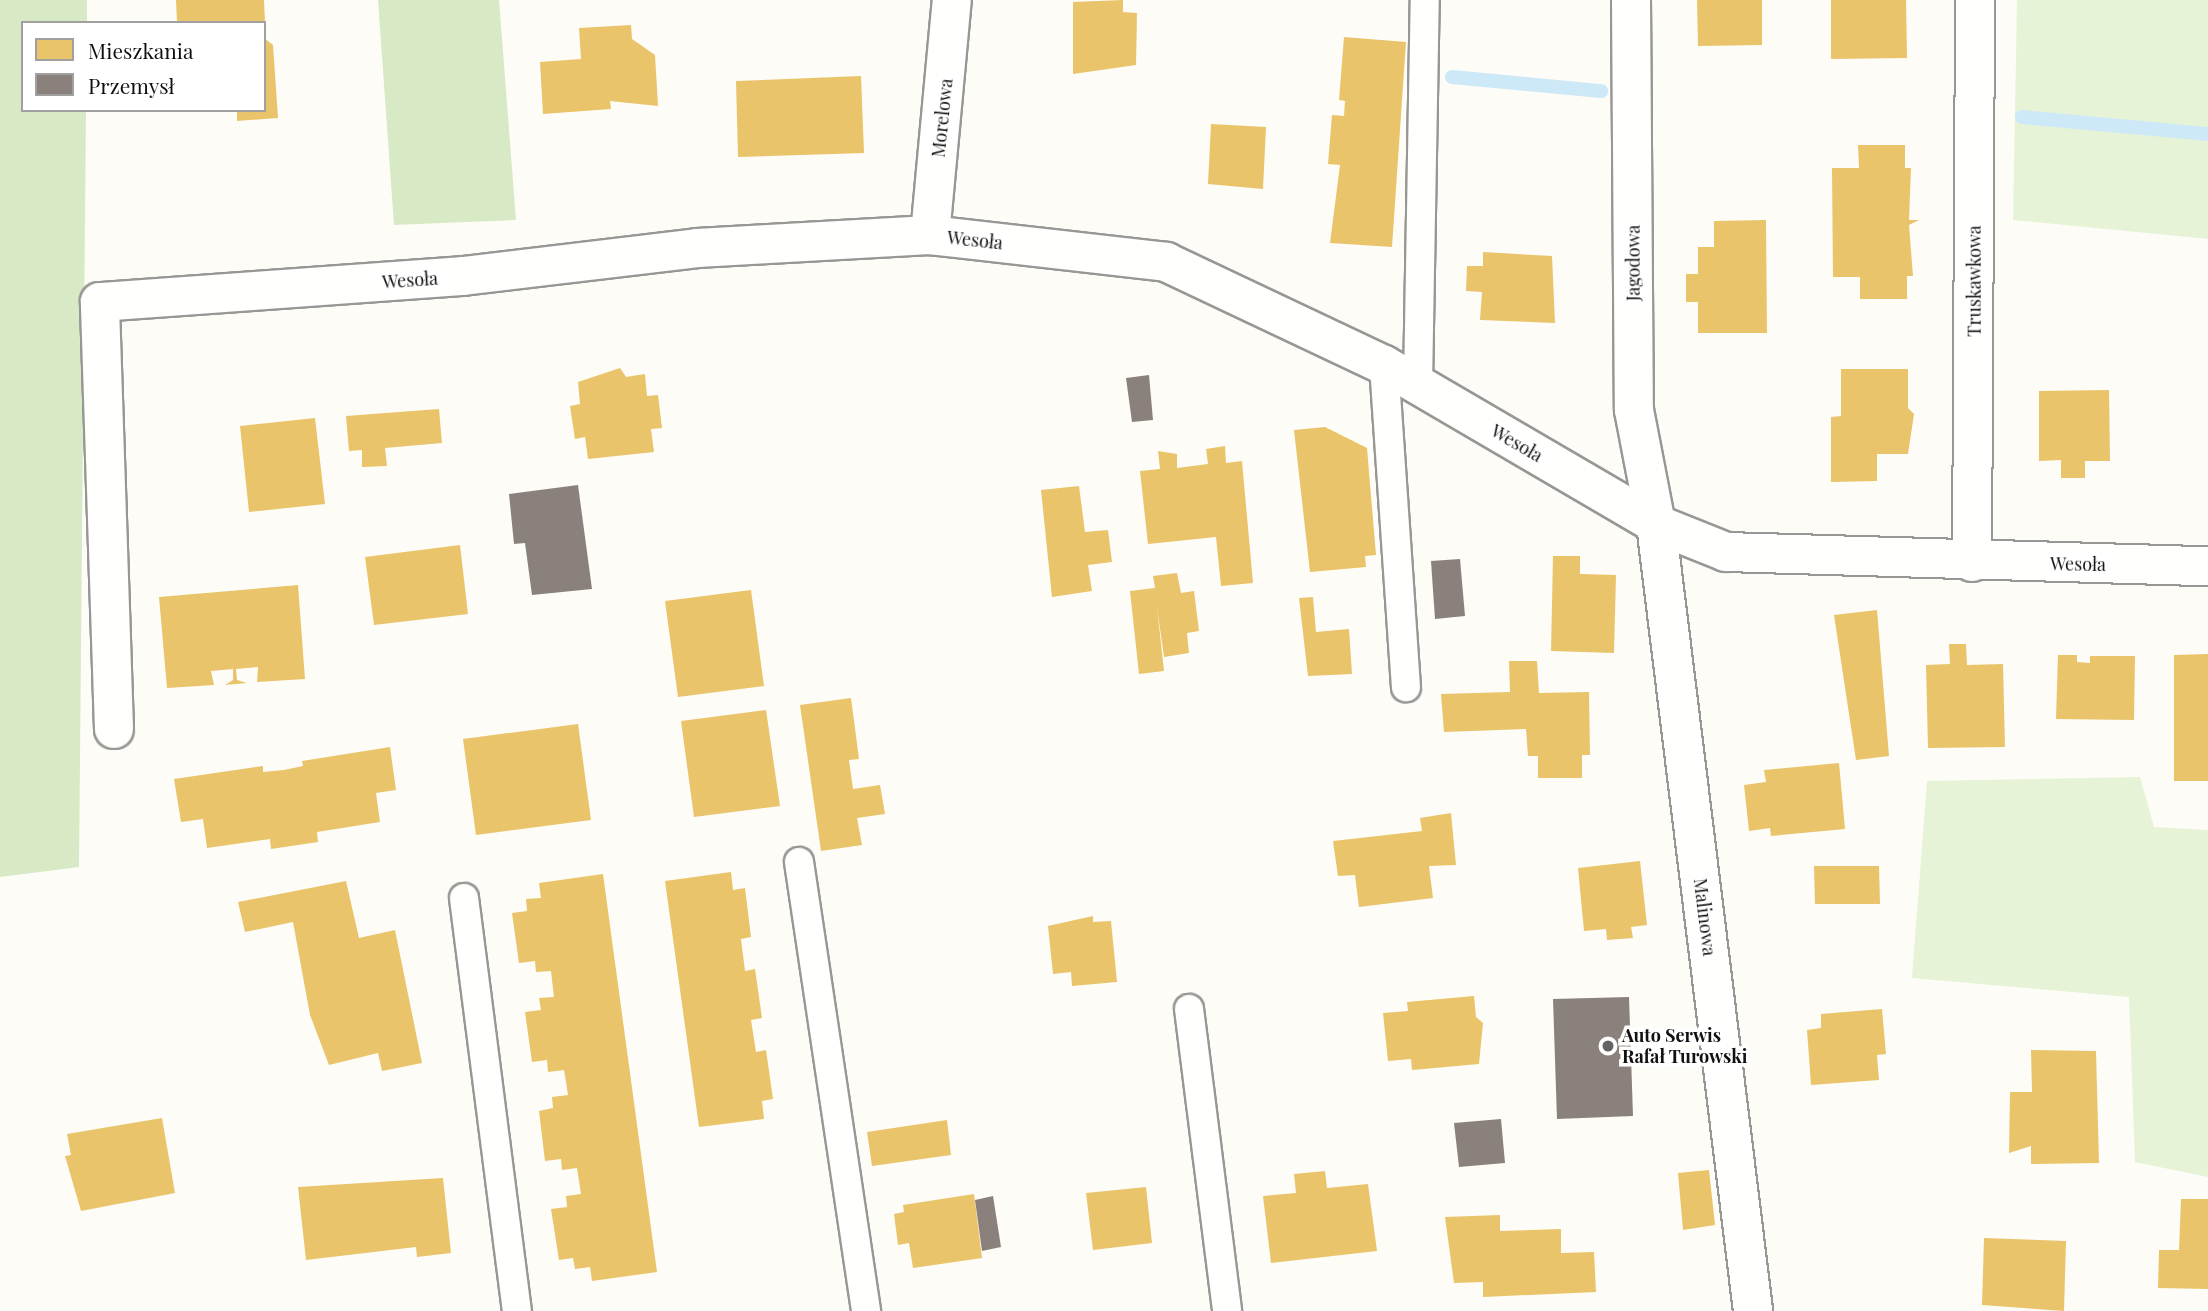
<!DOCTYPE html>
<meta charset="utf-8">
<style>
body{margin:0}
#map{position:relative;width:2208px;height:1311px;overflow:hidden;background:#fdfcf7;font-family:"Playfair Display",serif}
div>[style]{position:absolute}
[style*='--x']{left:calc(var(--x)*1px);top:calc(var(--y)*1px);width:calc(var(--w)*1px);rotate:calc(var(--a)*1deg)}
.green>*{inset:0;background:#e7f3d7}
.forest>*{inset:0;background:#d8eac5}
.homes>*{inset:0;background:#e9c46a}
.industry>*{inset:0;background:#8a817c}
.stream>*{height:14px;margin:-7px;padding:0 7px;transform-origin:7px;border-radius:7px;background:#cde8f7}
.roads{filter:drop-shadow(2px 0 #979795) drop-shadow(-2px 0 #979795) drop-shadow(0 2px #979795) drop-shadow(0 -2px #979795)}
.lane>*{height:28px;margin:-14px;padding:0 14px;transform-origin:14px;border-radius:14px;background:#fffffe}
.street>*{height:38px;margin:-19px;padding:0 19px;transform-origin:19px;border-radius:19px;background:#fffffe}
.dots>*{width:19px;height:19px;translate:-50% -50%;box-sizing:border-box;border:4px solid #fff;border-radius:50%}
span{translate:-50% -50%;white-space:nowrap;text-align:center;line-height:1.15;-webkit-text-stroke:7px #fff;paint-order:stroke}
.street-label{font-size:18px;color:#111}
.poi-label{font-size:18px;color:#111;font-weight:700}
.left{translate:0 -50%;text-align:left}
.legend{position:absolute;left:21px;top:21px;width:245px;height:91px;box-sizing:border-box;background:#fff;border:2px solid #a0a0a0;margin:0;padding:9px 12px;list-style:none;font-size:21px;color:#111}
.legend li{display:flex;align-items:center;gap:14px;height:35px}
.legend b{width:35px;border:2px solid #a0a0a0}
</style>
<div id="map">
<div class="green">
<i style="clip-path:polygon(2017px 0,2208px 0,2208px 239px,2013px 220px)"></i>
<i style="clip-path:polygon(2140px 777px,2154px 827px,2208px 830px,2208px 1177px,2135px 1162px,2129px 997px,1912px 978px,1927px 781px)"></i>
</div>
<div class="forest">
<i style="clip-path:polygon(0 0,87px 0,87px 23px,23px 23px,23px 110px,86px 110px,79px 867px,0 877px)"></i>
<i style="clip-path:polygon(378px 0,499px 0,516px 220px,394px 225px)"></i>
</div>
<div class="homes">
<i style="clip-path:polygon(176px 0,264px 0,265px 23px,177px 22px)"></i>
<i style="clip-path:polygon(1123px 0,1123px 12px,1137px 13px,1136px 65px,1073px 74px,1073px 2px)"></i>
<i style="clip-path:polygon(1697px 0,1762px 0,1762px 45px,1698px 46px)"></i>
<i style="clip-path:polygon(1831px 0,1906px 0,1907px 58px,1831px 59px)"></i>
<i style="clip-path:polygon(631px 25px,632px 39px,655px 55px,658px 106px,610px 101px,611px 109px,543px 114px,540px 62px,581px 59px,579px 28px)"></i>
<i style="clip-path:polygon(1344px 37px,1406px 42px,1392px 247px,1330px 243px,1340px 165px,1328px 164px,1332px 115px,1344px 116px,1345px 101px,1339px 100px)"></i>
<i style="clip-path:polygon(264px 38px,273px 45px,278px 118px,237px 121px,237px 110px,264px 110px)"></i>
<i style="clip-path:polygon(861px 76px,864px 153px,738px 157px,736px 81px)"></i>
<i style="clip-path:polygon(1211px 124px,1266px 127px,1263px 189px,1208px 184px)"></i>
<i style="clip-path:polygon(1858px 145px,1905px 145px,1905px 168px,1911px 168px,1909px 220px,1919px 220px,1909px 225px,1913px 276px,1907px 276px,1907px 299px,1860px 299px,1860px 277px,1833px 277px,1832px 168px,1859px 168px)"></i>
<i style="clip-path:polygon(1766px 220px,1767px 333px,1698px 333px,1698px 302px,1686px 302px,1686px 274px,1698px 274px,1698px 247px,1714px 247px,1714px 221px)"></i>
<i style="clip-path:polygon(1483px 252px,1552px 256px,1555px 323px,1480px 320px,1482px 292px,1466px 291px,1467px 266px,1483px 266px)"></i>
<i style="clip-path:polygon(620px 368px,626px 377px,645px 374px,647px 396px,658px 395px,662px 428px,651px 429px,654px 452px,588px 459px,585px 437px,575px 439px,570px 406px,580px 404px,578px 382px)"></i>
<i style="clip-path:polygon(1841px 369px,1908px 369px,1908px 408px,1914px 414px,1908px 454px,1877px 454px,1877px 481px,1831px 482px,1831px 417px,1841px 416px)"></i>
<i style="clip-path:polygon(2109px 390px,2110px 461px,2085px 461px,2085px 478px,2061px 478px,2061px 460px,2039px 461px,2039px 391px)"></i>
<i style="clip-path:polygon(439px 409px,442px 443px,385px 448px,387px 466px,362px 467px,362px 450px,349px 451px,346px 416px)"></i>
<i style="clip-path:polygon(315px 418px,325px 504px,249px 512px,240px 426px)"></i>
<i style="clip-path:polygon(1325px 427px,1367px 448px,1376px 555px,1365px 556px,1366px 567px,1310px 572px,1294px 430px)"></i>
<i style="clip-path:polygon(1225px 446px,1226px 463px,1242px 461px,1253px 583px,1221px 586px,1216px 537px,1148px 544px,1140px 471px,1160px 469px,1158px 451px,1177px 454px,1177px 468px,1208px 464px,1206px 449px)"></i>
<i style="clip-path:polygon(1079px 486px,1085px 532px,1108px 530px,1112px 562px,1088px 565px,1092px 591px,1052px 597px,1041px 490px)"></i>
<i style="clip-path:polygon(460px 545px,468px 614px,374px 625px,365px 557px)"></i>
<i style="clip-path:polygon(1553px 556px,1580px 556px,1580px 574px,1616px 575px,1614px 653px,1551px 651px)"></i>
<i style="clip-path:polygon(1177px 573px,1181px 593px,1194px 591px,1199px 631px,1187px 633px,1189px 653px,1164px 657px,1157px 607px,1164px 671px,1139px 674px,1130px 591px,1155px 588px,1153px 576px)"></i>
<i style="clip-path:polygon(298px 585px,305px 679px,257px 682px,258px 667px,236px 669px,237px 680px,247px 683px,225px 685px,233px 680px,233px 669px,211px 671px,214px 685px,167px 688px,159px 597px)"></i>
<i style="clip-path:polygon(751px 590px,764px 686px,678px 697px,665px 601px)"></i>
<i style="clip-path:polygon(1313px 597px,1316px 632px,1349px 629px,1352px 674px,1308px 676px,1299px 598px)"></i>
<i style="clip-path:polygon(1877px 610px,1889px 756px,1856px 760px,1834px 615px)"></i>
<i style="clip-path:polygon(1949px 644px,1966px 644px,1967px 665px,2003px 664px,2005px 747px,1928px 748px,1926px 665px,1950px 664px)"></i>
<i style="clip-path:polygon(2208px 654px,2208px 781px,2174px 781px,2174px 655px)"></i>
<i style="clip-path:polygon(2058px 655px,2077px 655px,2077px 662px,2090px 663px,2090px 656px,2135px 656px,2134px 720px,2056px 719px)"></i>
<i style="clip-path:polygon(1509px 661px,1537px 661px,1539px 693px,1589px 692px,1590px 755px,1582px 755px,1582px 778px,1538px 778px,1538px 756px,1528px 756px,1526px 729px,1444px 732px,1441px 694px,1510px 692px)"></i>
<i style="clip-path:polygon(851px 698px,859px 759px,849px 760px,853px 789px,880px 785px,885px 814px,857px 818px,862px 845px,821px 851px,800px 705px)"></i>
<i style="clip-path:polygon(766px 710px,780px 806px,694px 817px,681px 721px)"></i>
<i style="clip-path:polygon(578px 724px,591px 820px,476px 835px,463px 739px)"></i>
<i style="clip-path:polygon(390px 747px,396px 790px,376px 793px,380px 822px,317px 832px,318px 842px,271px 849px,270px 839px,207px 848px,203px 819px,181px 822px,174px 779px,263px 766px,263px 772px,284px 770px,303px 766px,302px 761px)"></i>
<i style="clip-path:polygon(1839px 763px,1845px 829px,1771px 836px,1770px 828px,1749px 831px,1744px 785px,1766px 782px,1764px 770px)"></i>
<i style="clip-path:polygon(1451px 813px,1456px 865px,1429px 866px,1433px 898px,1359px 907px,1355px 875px,1338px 876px,1333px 841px,1422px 831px,1420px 818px)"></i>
<i style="clip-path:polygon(1640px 861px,1647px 925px,1631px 927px,1633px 938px,1607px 940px,1606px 929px,1584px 931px,1578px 868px)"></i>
<i style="clip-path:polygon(1814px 866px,1879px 866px,1880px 904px,1815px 904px)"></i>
<i style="clip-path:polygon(731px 872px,733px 890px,745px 888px,751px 937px,741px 939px,745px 971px,755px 969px,762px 1018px,751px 1020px,756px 1052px,766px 1050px,773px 1099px,762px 1101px,764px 1119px,699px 1127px,665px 881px)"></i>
<i style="clip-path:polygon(603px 874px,657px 1272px,592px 1281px,590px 1267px,575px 1269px,573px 1258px,559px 1260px,551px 1209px,567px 1207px,566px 1196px,581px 1194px,577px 1168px,562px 1170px,561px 1159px,545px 1161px,539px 1111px,553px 1108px,552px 1097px,568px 1095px,566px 1082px,564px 1070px,548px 1072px,547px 1060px,532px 1062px,525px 1012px,541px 1010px,539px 998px,554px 997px,551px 971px,536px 972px,535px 961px,519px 963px,512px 913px,527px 911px,526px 899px,541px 898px,539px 883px)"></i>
<i style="clip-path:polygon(346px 881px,359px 938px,395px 930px,422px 1063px,382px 1071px,378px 1053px,329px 1065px,310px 1015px,293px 922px,245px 932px,238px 902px)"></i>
<i style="clip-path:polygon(1093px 916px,1093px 922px,1111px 921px,1117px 982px,1072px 986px,1071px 972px,1053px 974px,1048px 926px)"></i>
<i style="clip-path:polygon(1474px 996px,1476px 1017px,1483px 1023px,1479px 1064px,1412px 1070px,1411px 1059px,1388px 1061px,1383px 1013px,1408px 1011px,1407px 1002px)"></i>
<i style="clip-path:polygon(1882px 1009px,1886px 1054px,1877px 1055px,1879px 1080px,1811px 1085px,1807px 1030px,1821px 1028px,1821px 1014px)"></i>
<i style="clip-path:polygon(2031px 1050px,2096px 1051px,2099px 1163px,2031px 1164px,2031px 1146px,2009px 1153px,2010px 1092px,2032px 1092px)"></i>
<i style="clip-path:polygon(162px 1118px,175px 1193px,81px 1211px,65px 1156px,71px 1155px,67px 1134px)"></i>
<i style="clip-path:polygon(947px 1120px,951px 1155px,872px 1166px,867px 1132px)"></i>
<i style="clip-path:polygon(1709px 1170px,1715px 1225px,1683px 1230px,1678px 1173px)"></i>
<i style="clip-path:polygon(1325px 1171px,1327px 1188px,1368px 1184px,1377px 1251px,1271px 1263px,1263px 1196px,1296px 1193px,1294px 1174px)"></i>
<i style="clip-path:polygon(443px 1178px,451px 1253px,417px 1257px,416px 1247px,306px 1260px,298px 1187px)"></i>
<i style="clip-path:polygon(1146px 1187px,1152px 1243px,1093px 1250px,1086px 1193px)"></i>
<i style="clip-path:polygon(974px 1194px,982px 1258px,913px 1268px,909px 1243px,898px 1245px,894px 1214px,904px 1212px,903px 1205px)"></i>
<i style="clip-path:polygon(2181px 1199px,2208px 1199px,2208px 1289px,2158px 1288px,2159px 1250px,2179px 1250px)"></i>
<i style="clip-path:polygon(1500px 1215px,1500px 1231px,1561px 1229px,1561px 1253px,1594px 1252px,1596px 1292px,1483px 1297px,1483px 1282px,1454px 1283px,1445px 1217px)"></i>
<i style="clip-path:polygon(1984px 1238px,2066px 1241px,2064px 1311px,1982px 1305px)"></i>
</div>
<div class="industry">
<i style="clip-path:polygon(1149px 375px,1153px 420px,1132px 422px,1126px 378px)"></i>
<i style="clip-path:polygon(578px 485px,592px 589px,532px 595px,525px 543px,514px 544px,509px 494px)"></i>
<i style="clip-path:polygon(1460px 559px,1465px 616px,1435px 619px,1431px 561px)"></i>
<i style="clip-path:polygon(1629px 997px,1633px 1116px,1557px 1119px,1553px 999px)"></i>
<i style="clip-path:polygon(1501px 1119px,1505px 1163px,1459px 1167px,1454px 1123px)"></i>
<i style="clip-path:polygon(993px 1196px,1001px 1247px,982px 1251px,975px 1200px)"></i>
</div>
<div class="stream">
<i style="--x:1452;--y:77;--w:150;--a:5.4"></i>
<i style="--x:2022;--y:117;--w:187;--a:5.2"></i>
</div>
<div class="roads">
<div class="lane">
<i style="--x:1384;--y:365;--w:323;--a:86.1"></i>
<i style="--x:1418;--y:385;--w:385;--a:-89"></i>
<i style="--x:799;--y:862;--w:454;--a:81.5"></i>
<i style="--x:464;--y:898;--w:416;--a:82.7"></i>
<i style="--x:1189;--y:1009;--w:304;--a:82.8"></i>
</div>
<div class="street">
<i style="--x:1631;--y:0;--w:410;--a:89.6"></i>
<i style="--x:1634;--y:410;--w:116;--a:79.1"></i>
<i style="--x:1656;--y:524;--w:793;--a:82.97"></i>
<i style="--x:930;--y:235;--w:236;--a:-84.7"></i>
<i style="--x:1972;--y:562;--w:562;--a:-89.69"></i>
<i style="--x:114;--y:729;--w:427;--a:-91.9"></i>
<i style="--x:100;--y:302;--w:364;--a:-4.1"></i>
<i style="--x:463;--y:276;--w:236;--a:-6.8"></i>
<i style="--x:697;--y:248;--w:233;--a:-3.2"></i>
<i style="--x:930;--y:235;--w:238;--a:6.5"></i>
<i style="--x:1166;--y:262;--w:241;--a:25.3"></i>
<i style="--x:1384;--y:365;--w:315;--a:30.3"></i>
<i style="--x:1656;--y:524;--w:75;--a:21.8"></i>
<i style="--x:1726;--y:552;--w:482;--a:1.7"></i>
</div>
</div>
<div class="dots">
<i style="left:1608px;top:1046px;background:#646362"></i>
</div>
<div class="street-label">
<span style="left:942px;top:118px;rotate:-84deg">Morelowa</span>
<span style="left:975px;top:240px;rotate:6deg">Wesoła</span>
<span style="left:1633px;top:263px;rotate:-90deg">Jagodowa</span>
<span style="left:410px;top:280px;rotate:-4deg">Wesoła</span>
<span style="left:1974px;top:281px;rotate:-90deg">Truskawkowa</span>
<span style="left:1517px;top:443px;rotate:30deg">Wesoła</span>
<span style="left:2078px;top:564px;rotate:1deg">Wesoła</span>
<span style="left:1705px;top:917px;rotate:83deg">Malinowa</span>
</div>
<div class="poi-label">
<span class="left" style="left:1622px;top:1046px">Auto Serwis<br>Rafał Turowski</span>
</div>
<ul class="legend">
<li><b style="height:19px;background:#e9c46a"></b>Mieszkania</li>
<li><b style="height:19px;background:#8a817c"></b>Przemysł</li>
</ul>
</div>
